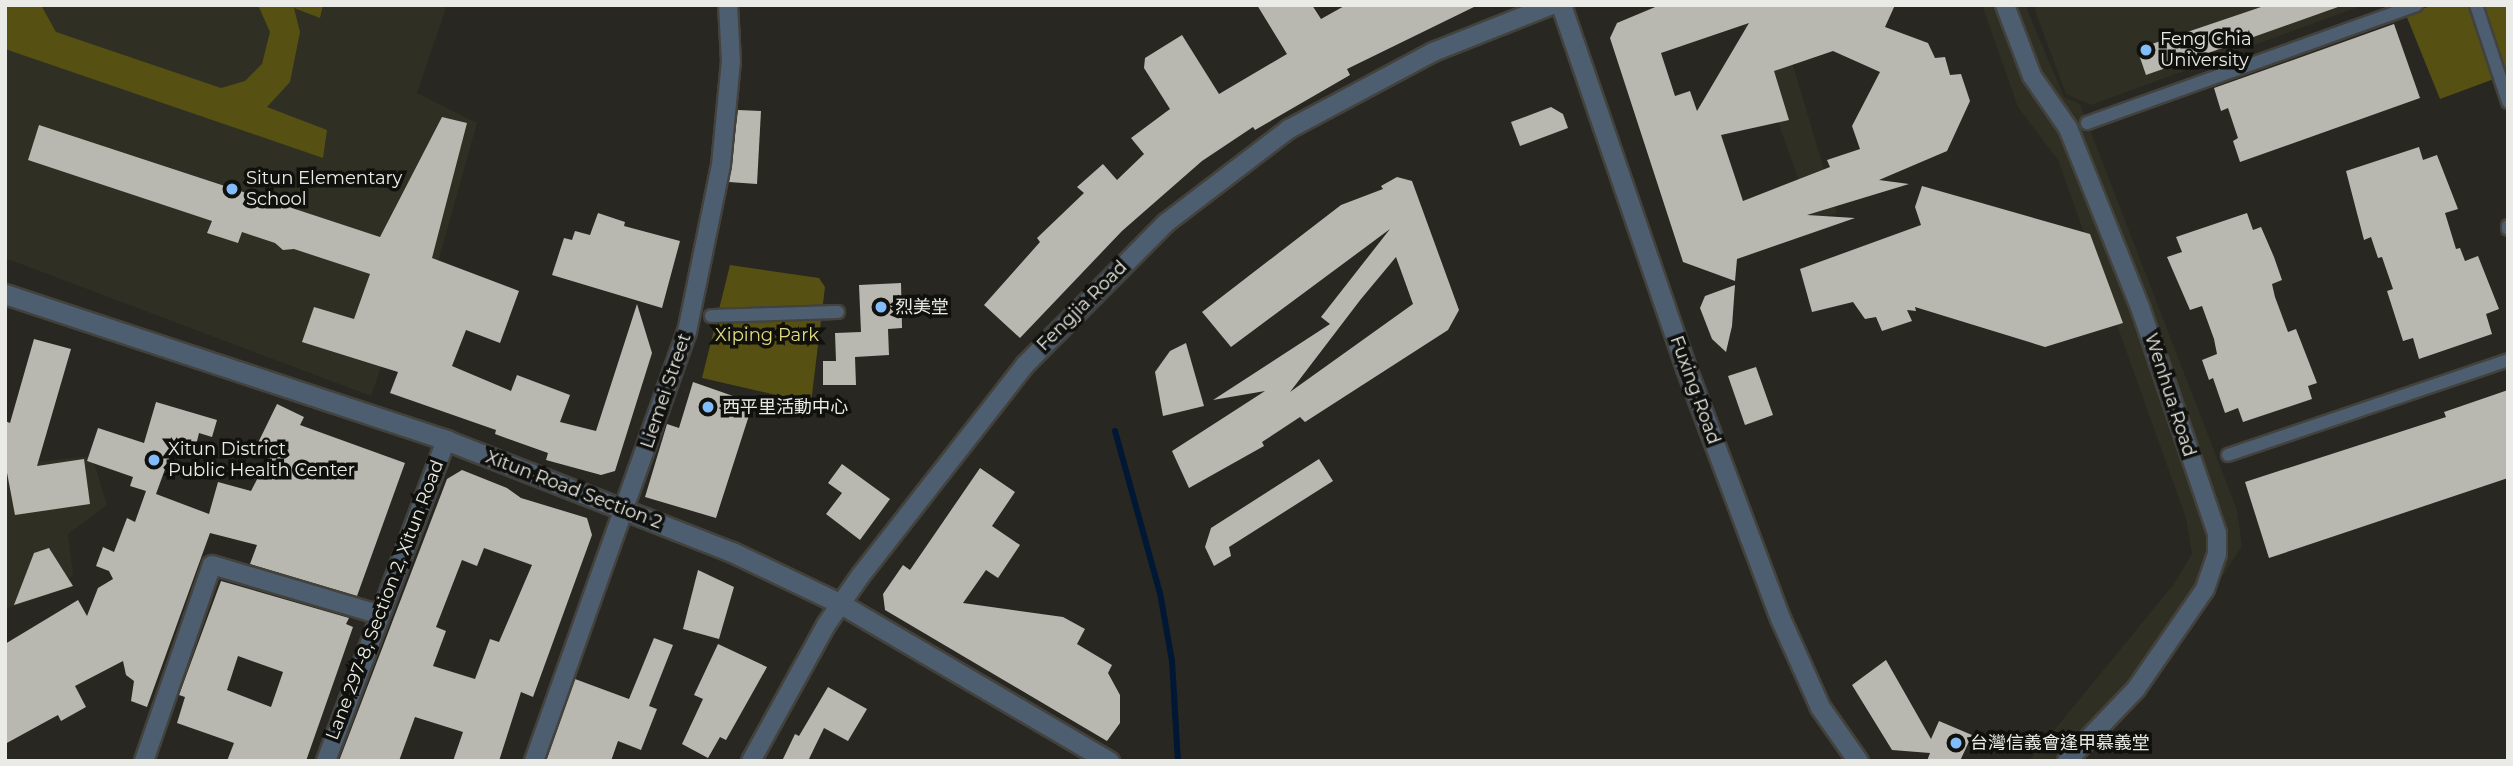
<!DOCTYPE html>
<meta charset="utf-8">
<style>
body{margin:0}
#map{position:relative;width:2513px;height:766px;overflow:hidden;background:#282721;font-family:Montserrat,"Noto Sans TC",sans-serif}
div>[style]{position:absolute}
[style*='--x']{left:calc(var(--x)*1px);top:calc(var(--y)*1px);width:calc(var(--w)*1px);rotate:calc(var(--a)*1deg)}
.built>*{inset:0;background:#302f23}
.green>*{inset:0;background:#565012}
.stream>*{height:6px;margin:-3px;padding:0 3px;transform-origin:3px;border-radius:3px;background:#001834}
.building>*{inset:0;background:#b9b8b0}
.roads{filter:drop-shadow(2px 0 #43423d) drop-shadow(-2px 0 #43423d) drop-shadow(0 2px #43423d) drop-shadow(0 -2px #43423d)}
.pedestrian>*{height:12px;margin:-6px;padding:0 6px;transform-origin:6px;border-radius:6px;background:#4e5e71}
.minor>*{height:18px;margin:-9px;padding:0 9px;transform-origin:9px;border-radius:9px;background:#4e5e71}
.tertiary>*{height:19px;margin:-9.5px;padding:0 9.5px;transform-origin:9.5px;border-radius:9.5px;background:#4e5e71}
.dots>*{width:19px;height:19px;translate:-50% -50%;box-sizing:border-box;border:4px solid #10100d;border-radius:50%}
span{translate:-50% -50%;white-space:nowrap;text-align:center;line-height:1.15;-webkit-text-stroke:7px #10100d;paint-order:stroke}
.poi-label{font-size:18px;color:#eaeae6}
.left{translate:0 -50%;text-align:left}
.street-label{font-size:18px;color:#eaeae6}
.park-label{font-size:18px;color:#e3db82}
.frame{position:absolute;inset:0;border:7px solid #eaeae6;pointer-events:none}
</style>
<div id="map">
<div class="built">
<i style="clip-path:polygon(5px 5px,447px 5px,417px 93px,477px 123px,438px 262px,420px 255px,371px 396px,5px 258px)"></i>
<i style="clip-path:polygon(1736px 5px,1775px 5px,1837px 213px,1813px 220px)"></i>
<i style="clip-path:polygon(1982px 5px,2025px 5px,2064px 97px,2080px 104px,2237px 510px,2242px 546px,2162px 670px,2073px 761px,2029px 761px,2174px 584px,2192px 554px,2186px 518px,2058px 160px,2018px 107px)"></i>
<i style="clip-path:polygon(2033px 5px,2364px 5px,2091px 105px,2066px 94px)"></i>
<i style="clip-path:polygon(92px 456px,107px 505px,68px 534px,73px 575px,50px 594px,5px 609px,5px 465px)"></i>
</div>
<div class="green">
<i style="clip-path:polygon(5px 5px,41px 5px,56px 32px,221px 88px,245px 81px,262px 64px,270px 32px,258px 5px,323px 5px,320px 18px,294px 8px,300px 32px,290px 82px,267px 107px,327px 130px,323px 158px,5px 49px)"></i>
<i style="clip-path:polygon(2433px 5px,2469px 5px,2494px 79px,2440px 99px,2406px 15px)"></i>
<i style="clip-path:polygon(2479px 5px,2508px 5px,2508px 79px)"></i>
<i style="clip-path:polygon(730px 265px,819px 278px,825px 287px,811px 403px,702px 378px)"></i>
</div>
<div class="stream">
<i style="--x:1115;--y:431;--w:168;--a:74.5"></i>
<i style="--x:1160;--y:593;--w:69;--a:80"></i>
<i style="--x:1172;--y:661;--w:100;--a:86.6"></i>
</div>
<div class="building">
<i style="clip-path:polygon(1257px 5px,1312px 5px,1321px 19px,1346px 5px,1478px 5px,1347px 69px,1350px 75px,1255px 130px,1253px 127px,1202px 161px,1122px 231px,1020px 338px,984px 305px,1040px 242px,1037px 238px,1084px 193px,1077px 187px,1103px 164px,1117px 180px,1144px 154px,1131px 138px,1170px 109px,1144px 68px,1145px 58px,1182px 35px,1219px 94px,1287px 54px)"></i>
<i style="clip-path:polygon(evenodd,1660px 5px,1895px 5px,1885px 27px,1928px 43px,1935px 58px,1945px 57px,1950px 75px,1961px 74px,1970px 101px,1947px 151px,1879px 180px,1909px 184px,1807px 215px,1855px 218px,1737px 259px,1735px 281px,1683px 262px,1610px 38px,1617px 23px,1660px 5px,1749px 23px,1697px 111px,1690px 91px,1675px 96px,1661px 53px,1749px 23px,1660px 5px,1833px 51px,1880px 72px,1852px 126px,1860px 149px,1827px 160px,1830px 167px,1743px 201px,1721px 135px,1789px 120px,1774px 71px,1833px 51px)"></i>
<i style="clip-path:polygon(2267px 5px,2338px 7px,2146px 75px,2137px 49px)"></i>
<i style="clip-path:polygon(2394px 24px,2420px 98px,2240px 162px,2233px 141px,2238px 138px,2228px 108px,2221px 111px,2214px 88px)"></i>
<i style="clip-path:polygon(1551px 107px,1563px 114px,1568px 128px,1520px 146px,1511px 122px)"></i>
<i style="clip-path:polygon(738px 110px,761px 111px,757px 184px,729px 182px)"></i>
<i style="clip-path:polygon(442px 117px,467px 123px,432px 258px,519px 291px,500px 343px,466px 330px,452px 366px,511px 391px,517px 375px,570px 395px,560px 422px,596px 431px,637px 304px,652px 353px,615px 471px,601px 475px,546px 460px,548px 453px,495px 434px,496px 430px,390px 393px,398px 372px,302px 342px,314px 307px,354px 319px,370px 274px,294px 249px,283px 250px,275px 243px,242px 232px,238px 243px,207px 233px,212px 221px,28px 160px,39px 125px,380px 237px)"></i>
<i style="clip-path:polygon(2419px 147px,2423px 160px,2437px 155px,2458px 209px,2445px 213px,2456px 249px,2460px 248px,2465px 261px,2478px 256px,2499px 309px,2486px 314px,2492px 334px,2419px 359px,2413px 338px,2403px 341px,2387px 291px,2393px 289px,2382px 257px,2378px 258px,2371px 237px,2364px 240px,2346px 171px)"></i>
<i style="clip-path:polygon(evenodd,1397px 177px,1412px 181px,1459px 310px,1448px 330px,1305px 422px,1300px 417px,1262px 442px,1264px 446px,1189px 488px,1172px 451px,1265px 391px,1213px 400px,1330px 324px,1321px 317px,1390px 229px,1231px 347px,1202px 312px,1341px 205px,1383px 189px,1381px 186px,1397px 177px,1396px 257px,1413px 304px,1290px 392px,1361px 299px,1396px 257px)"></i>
<i style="clip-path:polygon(1922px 186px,2090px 234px,2123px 323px,2045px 347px,1915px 307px,1916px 311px,1907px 310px,1912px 321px,1882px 331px,1876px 317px,1865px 319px,1853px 302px,1812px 312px,1800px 269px,1921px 225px,1915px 207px)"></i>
<i style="clip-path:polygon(598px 213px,625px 222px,624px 226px,680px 241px,662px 308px,552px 275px,564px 238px,572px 240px,575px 231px,590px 235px)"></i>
<i style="clip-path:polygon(2247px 213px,2253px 230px,2261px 227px,2274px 257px,2282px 280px,2272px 284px,2275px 297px,2288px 332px,2296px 329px,2317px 383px,2308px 386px,2312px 399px,2243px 422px,2238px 408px,2225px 413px,2213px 378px,2209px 380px,2202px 360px,2217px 354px,2214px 339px,2202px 306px,2190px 310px,2167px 257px,2182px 252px,2176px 237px)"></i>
<i style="clip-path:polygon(901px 283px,902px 328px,888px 329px,889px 355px,855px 357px,856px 385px,823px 385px,823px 361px,836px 361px,835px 333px,861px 332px,859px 285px)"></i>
<i style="clip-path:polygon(1735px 285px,1732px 326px,1726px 352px,1712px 339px,1700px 308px,1705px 296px)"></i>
<i style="clip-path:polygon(34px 339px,71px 349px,37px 466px,84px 459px,90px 504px,15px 515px,5px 462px,5px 421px,10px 423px)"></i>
<i style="clip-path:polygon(1186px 343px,1204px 406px,1163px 416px,1155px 372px,1170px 351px)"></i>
<i style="clip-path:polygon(1756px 367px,1773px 415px,1745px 425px,1728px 376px)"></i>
<i style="clip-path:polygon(693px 382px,753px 403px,716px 518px,645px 497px,667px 424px,679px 428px)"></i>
<i style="clip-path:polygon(2508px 390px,2508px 478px,2269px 558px,2245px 482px,2446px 417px,2444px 412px)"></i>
<i style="clip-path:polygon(156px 402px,217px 420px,212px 437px,199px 433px,196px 445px,176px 439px,156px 494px,209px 514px,218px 482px,251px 491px,269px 456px,255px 449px,277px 404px,304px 417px,300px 425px,405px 463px,357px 596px,250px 564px,257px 545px,210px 533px,147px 707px,131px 701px,134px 681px,126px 675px,123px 661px,75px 686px,86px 707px,61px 721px,58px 715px,5px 744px,5px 644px,78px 600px,87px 616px,98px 588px,113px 579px,109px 571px,96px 566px,103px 547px,114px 552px,127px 518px,135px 522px,146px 491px,130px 486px,133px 477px,87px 461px,98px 428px,144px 443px)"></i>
<i style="clip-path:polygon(1319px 459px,1333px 481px,1229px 547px,1231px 556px,1214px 566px,1205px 547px,1211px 528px)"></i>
<i style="clip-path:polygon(842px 464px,890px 499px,860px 540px,826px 514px,842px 493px,828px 483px)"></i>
<i style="clip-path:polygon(980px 468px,1015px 492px,992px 526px,1020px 545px,998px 578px,986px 570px,963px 603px,1063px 617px,1085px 629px,1077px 644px,1112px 665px,1108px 673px,1120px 695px,1120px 723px,1107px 741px,885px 610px,883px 594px,903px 565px,910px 570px)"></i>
<i style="clip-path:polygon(evenodd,462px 470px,507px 488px,521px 498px,587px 518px,592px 535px,533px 697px,521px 692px,499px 761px,453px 761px,463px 732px,415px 717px,399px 761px,339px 761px,447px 479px,462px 470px,484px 548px,532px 565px,499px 642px,490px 639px,475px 679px,433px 666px,446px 631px,436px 627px,462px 560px,477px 566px,484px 548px)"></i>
<i style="clip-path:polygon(49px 548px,73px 586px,14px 605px,34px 553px)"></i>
<i style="clip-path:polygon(698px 570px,734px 587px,719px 639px,683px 629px)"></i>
<i style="clip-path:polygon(evenodd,221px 581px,349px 618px,346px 624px,353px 627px,306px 761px,227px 761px,234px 743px,177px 723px,185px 697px,179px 695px,221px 581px,238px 656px,283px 672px,271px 707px,227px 690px,238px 656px)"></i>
<i style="clip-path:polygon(654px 638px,673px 645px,649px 706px,657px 709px,641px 750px,618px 741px,611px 761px,546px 761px,575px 679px,629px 699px)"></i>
<i style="clip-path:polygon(718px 644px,767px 667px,726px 740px,720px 737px,708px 758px,682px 744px,703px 699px,694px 695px)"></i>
<i style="clip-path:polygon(1886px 660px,1931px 739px,1939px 721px,1972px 735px,1960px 761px,1927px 761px,1930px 753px,1892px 750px,1852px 685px)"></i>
<i style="clip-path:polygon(828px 687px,867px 709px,848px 741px,824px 728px,808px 761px,782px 761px,795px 734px,799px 736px)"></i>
</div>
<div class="roads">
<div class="pedestrian">
<i style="--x:2476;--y:5;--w:102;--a:71.7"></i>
<i style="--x:2087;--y:123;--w:350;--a:-19.7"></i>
<i style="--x:2508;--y:226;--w:3;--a:90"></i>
<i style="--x:711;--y:316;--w:127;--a:-1.8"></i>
<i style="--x:2228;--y:455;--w:296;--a:-18.7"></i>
</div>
<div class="minor">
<i style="--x:2005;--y:5;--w:76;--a:69.2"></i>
<i style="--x:2032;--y:76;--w:63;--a:55.3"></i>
<i style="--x:2068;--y:128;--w:193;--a:68.1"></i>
<i style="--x:2140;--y:307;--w:239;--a:71.2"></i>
<i style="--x:2217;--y:533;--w:21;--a:90"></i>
<i style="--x:2217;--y:554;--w:37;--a:109"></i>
<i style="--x:2205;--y:589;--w:121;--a:124.6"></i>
<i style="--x:2136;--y:689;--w:100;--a:133.8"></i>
<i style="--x:144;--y:761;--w:207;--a:-70.9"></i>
<i style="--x:212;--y:565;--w:172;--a:16.5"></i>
<i style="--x:326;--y:761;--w:343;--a:-69.5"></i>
<i style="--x:534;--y:761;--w:455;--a:-70.4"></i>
<i style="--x:687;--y:332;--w:170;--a:-78.5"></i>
<i style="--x:721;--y:165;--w:103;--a:-84.5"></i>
<i style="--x:731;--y:62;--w:57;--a:-93"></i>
<i style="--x:751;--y:761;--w:155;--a:-61.1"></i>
<i style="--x:826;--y:625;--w:61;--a:-55"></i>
<i style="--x:861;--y:575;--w:266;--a:-52"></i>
<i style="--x:1025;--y:365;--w:200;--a:-45.2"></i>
<i style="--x:1166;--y:223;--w:155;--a:-37.4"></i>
<i style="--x:1289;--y:129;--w:163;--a:-28.1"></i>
<i style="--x:1433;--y:52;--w:128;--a:-21.6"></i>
</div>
<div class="tertiary">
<i style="--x:1561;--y:5;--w:384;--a:71"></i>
<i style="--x:1686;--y:368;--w:267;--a:69.4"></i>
<i style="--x:1780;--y:618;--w:98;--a:65.8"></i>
<i style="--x:1820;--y:707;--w:66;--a:54.9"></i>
<i style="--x:5;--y:294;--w:465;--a:18.3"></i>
<i style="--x:446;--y:440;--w:307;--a:21.4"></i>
<i style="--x:732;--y:552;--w:121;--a:25.5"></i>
<i style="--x:841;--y:604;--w:311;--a:30.4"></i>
</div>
</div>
<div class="dots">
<i style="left:2146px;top:50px;background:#83bcfb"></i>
<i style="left:232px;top:189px;background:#83bcfb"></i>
<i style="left:881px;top:307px;background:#83bcfb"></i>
<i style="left:708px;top:407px;background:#83bcfb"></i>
<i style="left:154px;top:460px;background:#83bcfb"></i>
<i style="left:1956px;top:743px;background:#83bcfb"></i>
</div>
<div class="poi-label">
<span class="left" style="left:2160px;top:50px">Feng Chia<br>University</span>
<span class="left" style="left:246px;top:189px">Situn Elementary<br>School</span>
<span class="left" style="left:895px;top:307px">烈美堂</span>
<span class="left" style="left:722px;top:407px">西平里活動中心</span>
<span class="left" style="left:168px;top:460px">Xitun District<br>Public Health Center</span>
<span class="left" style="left:1970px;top:743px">台灣信義會逢甲慕義堂</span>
</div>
<div class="street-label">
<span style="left:1082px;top:306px;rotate:-45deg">Fengjia Road</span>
<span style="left:1695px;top:390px;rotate:70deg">Fuxing Road</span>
<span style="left:666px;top:391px;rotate:-71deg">Liemei Street</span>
<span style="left:2170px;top:395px;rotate:72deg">Wenhua Road</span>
<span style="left:574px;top:490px;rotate:21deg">Xitun Road Section 2</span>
<span style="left:385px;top:600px;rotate:-69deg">Lane 297-8, Section 2, Xitun Road</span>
</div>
<div class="park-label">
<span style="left:767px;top:335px">Xiping Park</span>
</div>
<div class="frame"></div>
</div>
